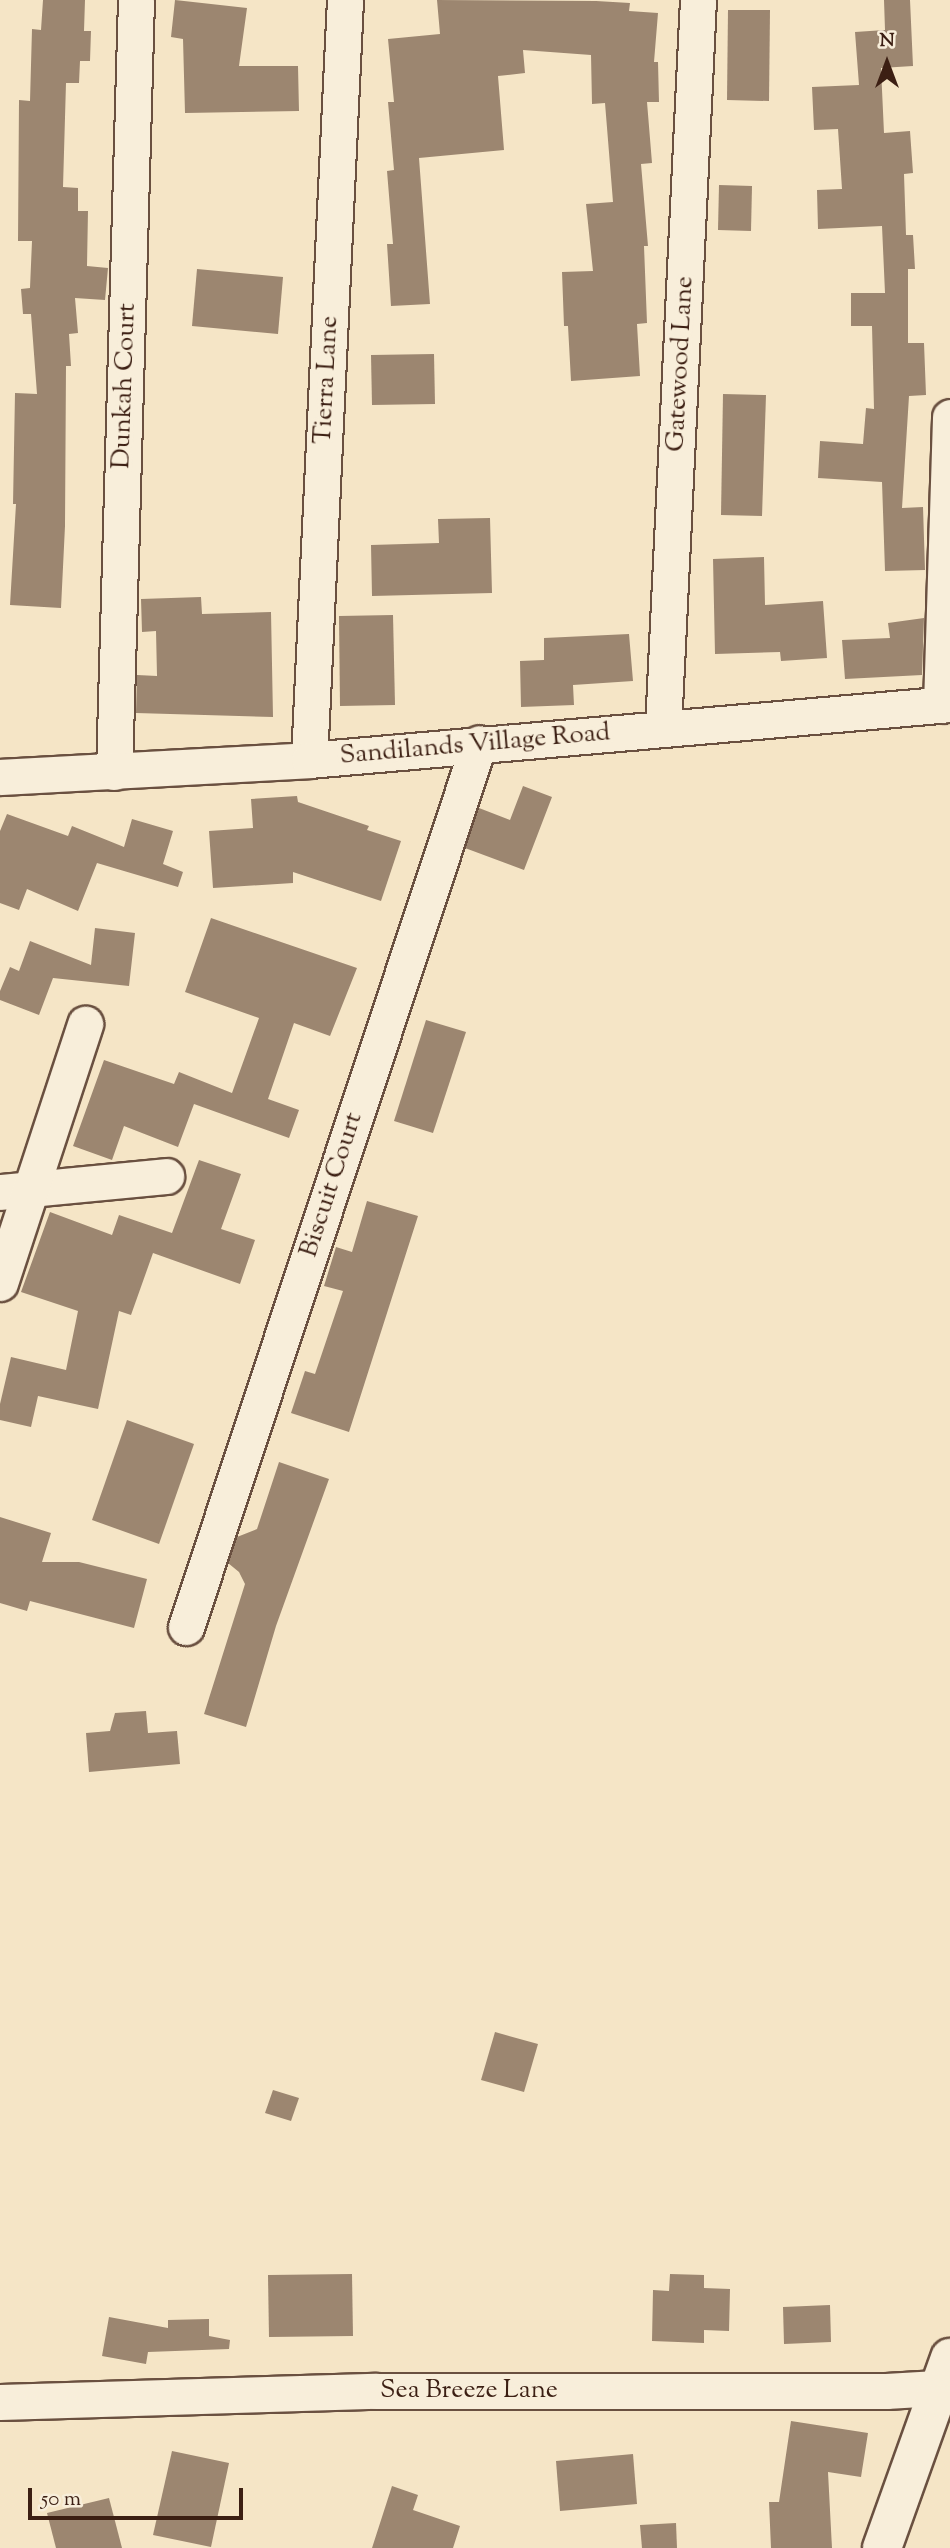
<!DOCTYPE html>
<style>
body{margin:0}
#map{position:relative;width:950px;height:2548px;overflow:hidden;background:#f5e5c6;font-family:"Sorts Mill Goudy",serif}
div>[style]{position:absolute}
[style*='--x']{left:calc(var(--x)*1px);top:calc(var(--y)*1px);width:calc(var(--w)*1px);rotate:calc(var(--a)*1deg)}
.building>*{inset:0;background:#9c8670}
.roads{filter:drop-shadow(2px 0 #6a5040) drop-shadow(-2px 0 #6a5040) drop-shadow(0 2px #6a5040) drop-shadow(0 -2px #6a5040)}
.street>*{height:35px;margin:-17.5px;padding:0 17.5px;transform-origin:17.5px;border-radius:17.5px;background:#f8eeda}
.secondary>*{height:38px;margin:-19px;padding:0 19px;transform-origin:19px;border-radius:19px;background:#f8eeda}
span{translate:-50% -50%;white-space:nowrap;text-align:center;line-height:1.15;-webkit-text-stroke:7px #f8eeda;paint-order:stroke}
.street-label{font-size:26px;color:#3c1f13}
.north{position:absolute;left:852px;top:28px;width:70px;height:70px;-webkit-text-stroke:5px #f8eeda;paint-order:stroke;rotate:0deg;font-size:19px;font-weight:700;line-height:28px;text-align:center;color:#3c1f13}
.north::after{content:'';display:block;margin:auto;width:24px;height:32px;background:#3c1f13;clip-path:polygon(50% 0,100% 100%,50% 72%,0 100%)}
.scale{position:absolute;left:28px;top:2488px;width:215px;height:32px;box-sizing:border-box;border:4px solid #3c1f13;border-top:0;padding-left:9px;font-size:21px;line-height:24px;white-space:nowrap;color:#3c1f13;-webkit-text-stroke:5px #f8eeda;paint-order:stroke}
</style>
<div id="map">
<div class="building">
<i style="clip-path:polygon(43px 0,85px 0,84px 31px,91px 31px,90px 61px,80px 61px,79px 83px,66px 83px,63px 187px,78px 188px,78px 211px,88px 211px,87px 266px,108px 268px,105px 300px,75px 298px,78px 333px,69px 334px,71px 366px,66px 366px,65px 526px,61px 608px,10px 605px,16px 504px,13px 504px,15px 393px,37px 394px,31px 314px,23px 314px,21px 289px,30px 288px,32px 241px,18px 241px,19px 100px,30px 101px,32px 29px,41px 30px)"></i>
<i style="clip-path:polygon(175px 0,247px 8px,239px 66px,298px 66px,299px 111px,185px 113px,183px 39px,171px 37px)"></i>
<i style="clip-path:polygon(437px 0,596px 1px,630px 3px,629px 11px,658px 13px,654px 62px,658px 62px,659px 102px,647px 102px,652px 163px,641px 164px,648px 246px,644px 246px,647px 323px,637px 324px,640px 376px,571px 381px,568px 326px,564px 326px,562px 272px,593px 271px,586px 204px,613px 202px,605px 103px,592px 104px,591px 55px,523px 50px,525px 73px,498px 76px,504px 150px,419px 158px,430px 304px,391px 306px,387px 244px,393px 244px,387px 171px,394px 170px,388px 102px,394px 102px,388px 39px,440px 34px)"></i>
<i style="clip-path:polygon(884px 0,910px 0,913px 66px,881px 68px,884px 133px,910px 131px,913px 173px,904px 174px,906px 235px,913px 235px,915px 269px,908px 269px,908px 343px,924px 343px,926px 395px,909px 396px,902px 508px,923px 507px,925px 570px,885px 571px,882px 482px,818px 478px,820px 441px,863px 444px,866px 408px,874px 409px,872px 326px,851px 326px,851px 293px,885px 293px,882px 226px,818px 229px,817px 190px,842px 189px,838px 129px,814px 130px,812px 87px,859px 85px,855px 32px,885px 30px)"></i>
<i style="clip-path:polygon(728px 10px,770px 10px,769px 101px,727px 100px)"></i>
<i style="clip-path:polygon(719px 185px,752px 186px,751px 231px,718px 230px)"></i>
<i style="clip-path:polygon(197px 269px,283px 277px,278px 334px,192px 326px)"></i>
<i style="clip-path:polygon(434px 354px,435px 404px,372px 405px,371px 355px)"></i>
<i style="clip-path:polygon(723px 394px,766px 395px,762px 516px,721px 515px)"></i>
<i style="clip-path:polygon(490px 518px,492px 593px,372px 596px,371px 545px,439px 543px,438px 519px)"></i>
<i style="clip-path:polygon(764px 557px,765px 605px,823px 601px,827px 658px,781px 661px,780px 652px,715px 654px,713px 559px)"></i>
<i style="clip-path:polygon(201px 597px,202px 614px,271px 612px,273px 717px,136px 713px,137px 675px,157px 676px,156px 631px,142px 632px,141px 599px)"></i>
<i style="clip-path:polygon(393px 615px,395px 705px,340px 706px,339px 616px)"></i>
<i style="clip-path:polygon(924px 618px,922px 675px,845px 679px,842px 640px,890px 638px,888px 623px)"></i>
<i style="clip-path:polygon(629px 634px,633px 681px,573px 685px,574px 705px,521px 707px,520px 661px,544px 660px,544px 638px)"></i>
<i style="clip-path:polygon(523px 786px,552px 797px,524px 870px,465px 848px,479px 808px,510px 820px)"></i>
<i style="clip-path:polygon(297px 796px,298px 802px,369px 826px,367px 830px,401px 841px,381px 901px,293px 872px,293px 883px,213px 888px,209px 831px,253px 828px,251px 799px)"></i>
<i style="clip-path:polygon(7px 814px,68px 836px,72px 826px,124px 847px,132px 819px,173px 831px,163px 864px,183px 872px,178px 887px,97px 863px,78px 911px,27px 889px,19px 910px,0 903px,0 831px)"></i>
<i style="clip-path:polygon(211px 918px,357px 968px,330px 1036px,294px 1023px,268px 1099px,299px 1110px,289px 1138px,194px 1104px,178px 1147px,124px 1126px,112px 1160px,73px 1146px,104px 1060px,174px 1084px,179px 1072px,232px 1093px,259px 1018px,185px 992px)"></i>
<i style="clip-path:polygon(95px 928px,135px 933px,129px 986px,53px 978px,39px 1015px,0 1000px,0 991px,10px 967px,19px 971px,30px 941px,91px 965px)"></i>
<i style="clip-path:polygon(426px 1020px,466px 1032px,433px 1133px,394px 1121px)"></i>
<i style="clip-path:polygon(199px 1160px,241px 1174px,221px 1229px,255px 1240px,240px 1284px,153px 1253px,131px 1315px,119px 1311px,98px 1409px,38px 1396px,31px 1427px,0 1420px,0 1404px,11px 1357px,66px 1370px,78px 1311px,21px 1292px,50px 1212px,112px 1235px,119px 1215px,172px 1233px)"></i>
<i style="clip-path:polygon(367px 1201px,418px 1216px,349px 1432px,291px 1413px,305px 1371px,315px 1374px,343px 1291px,324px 1286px,336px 1247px,352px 1252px)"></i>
<i style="clip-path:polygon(127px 1420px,194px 1444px,159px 1544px,92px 1520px)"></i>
<i style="clip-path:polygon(279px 1462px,329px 1479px,276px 1626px,246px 1727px,204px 1714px,245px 1584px,239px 1572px,228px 1563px,237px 1537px,257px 1529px)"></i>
<i style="clip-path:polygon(0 1517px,51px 1533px,42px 1562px,79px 1562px,147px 1579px,134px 1628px,30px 1601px,27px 1611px,0 1603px)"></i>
<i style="clip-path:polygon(146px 1711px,148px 1733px,177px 1731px,180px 1764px,89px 1772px,86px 1733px,110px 1731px,115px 1713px)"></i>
<i style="clip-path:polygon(495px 2032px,538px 2044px,524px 2092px,481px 2080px)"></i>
<i style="clip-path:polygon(273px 2090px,299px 2098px,291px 2121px,265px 2113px)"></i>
<i style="clip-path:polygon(352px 2274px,353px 2336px,269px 2337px,268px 2275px)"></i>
<i style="clip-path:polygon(670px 2274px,704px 2275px,704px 2288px,730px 2289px,729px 2331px,704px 2330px,704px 2343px,652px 2341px,653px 2290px,669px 2291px)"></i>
<i style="clip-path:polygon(830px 2305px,831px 2342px,784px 2344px,783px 2307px)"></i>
<i style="clip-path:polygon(109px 2317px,168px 2328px,168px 2320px,209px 2319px,209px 2336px,230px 2340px,229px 2349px,148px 2352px,146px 2364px,102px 2356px)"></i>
<i style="clip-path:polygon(791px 2421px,868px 2433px,861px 2477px,828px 2472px,832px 2548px,771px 2548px,769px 2502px,779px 2502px)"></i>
<i style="clip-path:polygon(172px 2451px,229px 2463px,211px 2547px,153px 2535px)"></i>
<i style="clip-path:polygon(633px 2454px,637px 2504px,560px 2511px,556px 2461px)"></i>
<i style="clip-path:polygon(392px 2486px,418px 2495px,413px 2510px,460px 2526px,453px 2548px,372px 2548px)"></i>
<i style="clip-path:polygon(109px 2498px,122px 2548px,56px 2548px,47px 2513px)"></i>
<i style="clip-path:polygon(676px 2523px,677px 2548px,642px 2548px,640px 2525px)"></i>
</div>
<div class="roads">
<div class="street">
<i style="--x:941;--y:705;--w:288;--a:-88.2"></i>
<i style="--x:663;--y:728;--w:729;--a:-87.25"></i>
<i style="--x:309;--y:760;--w:761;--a:-87.29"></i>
<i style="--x:114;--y:772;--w:772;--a:-88.37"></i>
<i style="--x:0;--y:777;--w:309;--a:-3.1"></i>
<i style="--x:309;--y:760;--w:643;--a:-4.99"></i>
<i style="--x:0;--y:1192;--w:167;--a:-5.5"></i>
<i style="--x:0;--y:1283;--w:273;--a:-71.8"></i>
<i style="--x:186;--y:1627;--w:931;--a:-71.66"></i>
<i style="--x:0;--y:2402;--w:376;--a:-1.7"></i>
<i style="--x:376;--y:2391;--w:510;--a:0"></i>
<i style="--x:886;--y:2391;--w:51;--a:-3.4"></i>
</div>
<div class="secondary">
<i style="--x:882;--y:2548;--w:202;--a:-70.3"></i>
</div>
</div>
<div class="street-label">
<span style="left:681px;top:364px;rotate:-87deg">Gatewood Lane</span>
<span style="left:327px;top:380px;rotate:-87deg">Tierra Lane</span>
<span style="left:125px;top:386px;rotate:-88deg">Dunkah Court</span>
<span style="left:475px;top:745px;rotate:-5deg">Sandilands Village Road</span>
<span style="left:332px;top:1185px;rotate:-72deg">Biscuit Court</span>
<span style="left:469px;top:2391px">Sea Breeze Lane</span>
</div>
<div class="north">N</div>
<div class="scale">50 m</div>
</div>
